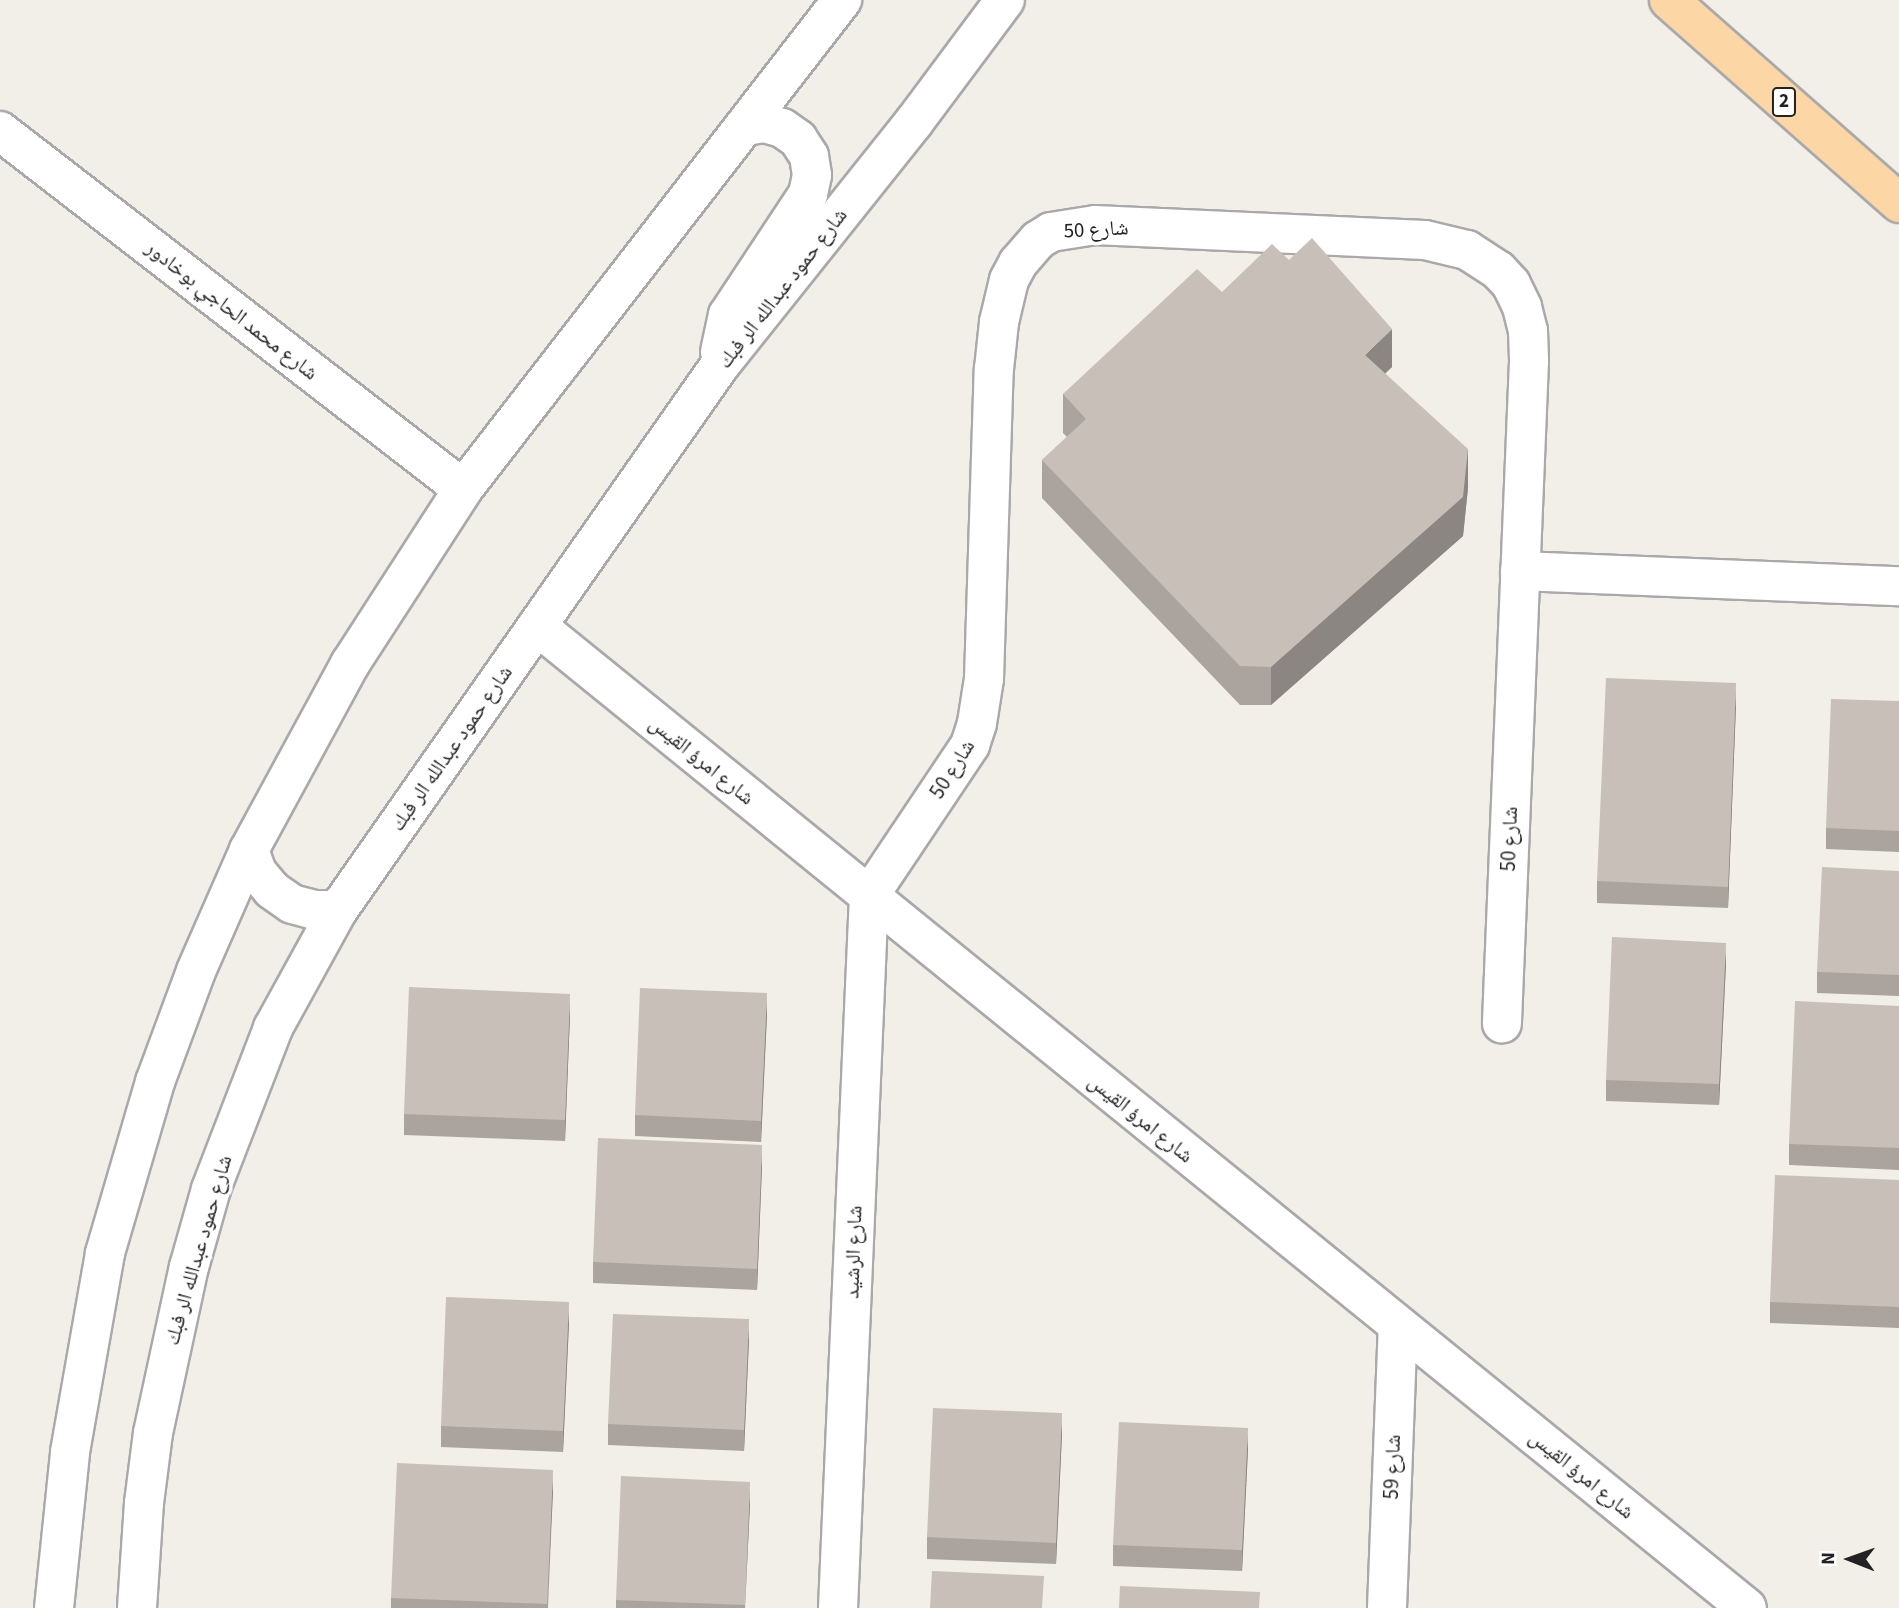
<!DOCTYPE html>
<meta charset="utf-8">
<style>
body{margin:0}
#map{position:relative;width:1899px;height:1608px;overflow:hidden;background:#f2efe9;font-family:"Source Sans 3","Noto Naskh Arabic",sans-serif}
div>[style]{position:absolute}
[style*='--x']{left:calc(var(--x)*1px);top:calc(var(--y)*1px);width:calc(var(--w)*1px);rotate:calc(var(--a)*1deg)}
.roads{filter:drop-shadow(2px 0 #a9a9a9) drop-shadow(-2px 0 #a9a9a9) drop-shadow(0 2px #a9a9a9) drop-shadow(0 -2px #a9a9a9)}
.minor>*{height:38px;margin:-19px;padding:0 19px;transform-origin:19px;border-radius:19px;background:#fff}
.major>*{height:38px;margin:-19px;padding:0 19px;transform-origin:19px;border-radius:19px;background:#fcd6a4}
.wall>*{inset:0;background:#aba49e}
.shaded-wall>*{inset:0;background:#8b8681}
.building>*{inset:0;background:#c7bfb8}
span{translate:-50% -50%;white-space:nowrap;text-align:center;line-height:1.15;-webkit-text-stroke:7px #fff;paint-order:stroke}
.shield-label span{padding:2px 5px;background:#fff;border:2px solid;border-radius:5px;-webkit-text-stroke-width:0}
.shield-label{font-size:19px;color:#222;font-weight:700}
.street-label{font-size:21px;color:#222}
.north{position:absolute;left:1815px;top:1524px;width:70px;height:70px;-webkit-text-stroke:5px #fff;paint-order:stroke;rotate:271deg;font-size:19px;font-weight:700;line-height:28px;text-align:center;color:#222}
.north::after{content:'';display:block;margin:auto;width:24px;height:32px;background:#222;clip-path:polygon(50% 0,100% 100%,50% 72%,0 100%)}
</style>
<div id="map">
<div class="roads">
<div class="minor">
<i style="--x:0;--y:131;--w:585;--a:37.71"></i>
<i style="--x:720;--y:352;--w:38;--a:-78"></i>
<i style="--x:728;--y:315;--w:145;--a:-56.5"></i>
<i style="--x:808;--y:194;--w:19;--a:-78"></i>
<i style="--x:812;--y:175;--w:19;--a:-99"></i>
<i style="--x:809;--y:156;--w:20;--a:-123"></i>
<i style="--x:798;--y:139;--w:19;--a:-145"></i>
<i style="--x:782;--y:128;--w:19;--a:-164"></i>
<i style="--x:764;--y:123;--w:20;--a:171"></i>
<i style="--x:1520;--y:571;--w:379;--a:2.3"></i>
<i style="--x:537;--y:626;--w:1558;--a:39.06"></i>
<i style="--x:249;--y:850;--w:23;--a:70"></i>
<i style="--x:257;--y:872;--w:23;--a:50"></i>
<i style="--x:272;--y:890;--w:24;--a:35"></i>
<i style="--x:292;--y:904;--w:23;--a:15"></i>
<i style="--x:314;--y:910;--w:24;--a:0"></i>
<i style="--x:54;--y:1608;--w:157;--a:-84.1"></i>
<i style="--x:70;--y:1452;--w:202;--a:-80"></i>
<i style="--x:105;--y:1253;--w:178;--a:-73.7"></i>
<i style="--x:155;--y:1082;--w:118;--a:-69.7"></i>
<i style="--x:196;--y:971;--w:132;--a:-66.3"></i>
<i style="--x:249;--y:850;--w:212;--a:-61.5"></i>
<i style="--x:350;--y:664;--w:208;--a:-57.1"></i>
<i style="--x:463;--y:489;--w:619;--a:-52.22"></i>
<i style="--x:137;--y:1608;--w:105;--a:-86.2"></i>
<i style="--x:144;--y:1503;--w:71;--a:-82.7"></i>
<i style="--x:153;--y:1433;--w:170;--a:-77.8"></i>
<i style="--x:189;--y:1267;--w:81;--a:-74.2"></i>
<i style="--x:211;--y:1189;--w:173;--a:-68.9"></i>
<i style="--x:273;--y:1028;--w:135;--a:-61.2"></i>
<i style="--x:338;--y:910;--w:666;--a:-54.97"></i>
<i style="--x:720;--y:365;--w:311;--a:-51.4"></i>
<i style="--x:914;--y:122;--w:152;--a:-53.3"></i>
<i style="--x:838;--y:1608;--w:713;--a:-87.51"></i>
<i style="--x:869;--y:896;--w:182;--a:-56.2"></i>
<i style="--x:970;--y:745;--w:23;--a:-72"></i>
<i style="--x:977;--y:723;--w:45;--a:-81"></i>
<i style="--x:984;--y:679;--w:310;--a:-88.2"></i>
<i style="--x:994;--y:369;--w:47;--a:-83.9"></i>
<i style="--x:999;--y:322;--w:43;--a:-76.6"></i>
<i style="--x:1009;--y:280;--w:19;--a:-62"></i>
<i style="--x:1018;--y:263;--w:30;--a:-49"></i>
<i style="--x:1038;--y:240;--w:15;--a:-32"></i>
<i style="--x:1051;--y:232;--w:45;--a:-9"></i>
<i style="--x:1095;--y:225;--w:330;--a:2.6"></i>
<i style="--x:1425;--y:240;--w:43;--a:13.4"></i>
<i style="--x:1467;--y:250;--w:37;--a:33"></i>
<i style="--x:1498;--y:270;--w:19;--a:47"></i>
<i style="--x:1511;--y:284;--w:25;--a:64"></i>
<i style="--x:1522;--y:307;--w:25;--a:76"></i>
<i style="--x:1528;--y:331;--w:30;--a:88"></i>
<i style="--x:1529;--y:361;--w:663;--a:92.34"></i>
<i style="--x:1387;--y:1608;--w:282;--a:-87.8"></i>
</div>
<div class="major">
<i style="--x:1669;--y:0;--w:307;--a:41.4"></i>
</div>
</div>
<div class="wall">
<i style="clip-path:polygon(1222px 292px,1392px 367px,1385px 373px,1468px 488px,1463px 536px,1271px 705px,1240px 705px,1042px 498px,1042px 460px,1067px 437px,1063px 433px,1063px 394px)"></i>
<i style="clip-path:polygon(1899px 701px,1899px 852px,1826px 849px,1826px 828px)"></i>
<i style="clip-path:polygon(1736px 705px,1728px 908px,1597px 903px,1597px 881px)"></i>
<i style="clip-path:polygon(1899px 871px,1899px 996px,1817px 993px,1817px 972px)"></i>
<i style="clip-path:polygon(1726px 964px,1719px 1105px,1606px 1101px,1606px 1080px)"></i>
<i style="clip-path:polygon(1899px 1006px,1899px 1170px,1789px 1165px,1789px 1144px)"></i>
<i style="clip-path:polygon(767px 1014px,761px 1142px,635px 1136px,635px 1115px)"></i>
<i style="clip-path:polygon(570px 1015px,565px 1141px,404px 1135px,404px 1114px)"></i>
<i style="clip-path:polygon(762px 1166px,757px 1290px,593px 1283px,593px 1262px)"></i>
<i style="clip-path:polygon(1899px 1180px,1899px 1328px,1770px 1323px,1770px 1302px)"></i>
<i style="clip-path:polygon(569px 1323px,563px 1452px,441px 1447px,441px 1426px)"></i>
<i style="clip-path:polygon(749px 1340px,744px 1451px,608px 1445px,608px 1424px)"></i>
<i style="clip-path:polygon(1062px 1434px,1056px 1564px,927px 1559px,927px 1537px)"></i>
<i style="clip-path:polygon(1248px 1449px,1242px 1571px,1113px 1566px,1113px 1545px)"></i>
<i style="clip-path:polygon(553px 1491px,548px 1608px,391px 1608px,391px 1598px)"></i>
<i style="clip-path:polygon(750px 1503px,745px 1608px,616px 1608px,616px 1600px)"></i>
</div>
<div class="shaded-wall">
<i style="clip-path:polygon(1392px 329px,1392px 367px,1365px 393px,1365px 355px)"></i>
<i style="clip-path:polygon(1468px 449px,1468px 488px,1463px 536px,1271px 705px,1271px 667px)"></i>
<i style="clip-path:polygon(1736px 683px,1736px 705px,1728px 908px,1728px 887px)"></i>
<i style="clip-path:polygon(1726px 943px,1726px 964px,1719px 1105px,1719px 1084px)"></i>
<i style="clip-path:polygon(767px 993px,767px 1014px,761px 1142px,761px 1121px)"></i>
<i style="clip-path:polygon(570px 994px,570px 1015px,565px 1141px,565px 1120px)"></i>
<i style="clip-path:polygon(762px 1145px,762px 1166px,757px 1290px,757px 1269px)"></i>
<i style="clip-path:polygon(569px 1302px,569px 1323px,563px 1452px,563px 1431px)"></i>
<i style="clip-path:polygon(749px 1319px,749px 1340px,744px 1451px,744px 1430px)"></i>
<i style="clip-path:polygon(1062px 1413px,1062px 1434px,1056px 1564px,1056px 1543px)"></i>
<i style="clip-path:polygon(1248px 1428px,1248px 1449px,1242px 1571px,1242px 1550px)"></i>
<i style="clip-path:polygon(553px 1470px,553px 1491px,547px 1608px)"></i>
<i style="clip-path:polygon(750px 1482px,750px 1503px,745px 1608px)"></i>
</div>
<div class="building">
<i style="clip-path:polygon(1312px 238px,1392px 329px,1365px 355px,1468px 449px,1463px 497px,1271px 667px,1240px 666px,1042px 460px,1086px 419px,1063px 394px,1197px 269px,1222px 292px,1272px 244px,1289px 260px)"></i>
<i style="clip-path:polygon(1606px 678px,1736px 683px,1728px 887px,1597px 881px)"></i>
<i style="clip-path:polygon(1831px 699px,1899px 701px,1899px 831px,1826px 828px)"></i>
<i style="clip-path:polygon(1822px 867px,1899px 871px,1899px 975px,1817px 972px)"></i>
<i style="clip-path:polygon(1612px 937px,1726px 943px,1719px 1084px,1606px 1080px)"></i>
<i style="clip-path:polygon(409px 987px,570px 994px,565px 1120px,404px 1114px)"></i>
<i style="clip-path:polygon(640px 988px,767px 993px,761px 1121px,635px 1115px)"></i>
<i style="clip-path:polygon(1795px 1001px,1899px 1006px,1899px 1148px,1789px 1144px)"></i>
<i style="clip-path:polygon(598px 1138px,762px 1145px,757px 1269px,593px 1262px)"></i>
<i style="clip-path:polygon(1775px 1175px,1899px 1180px,1899px 1307px,1770px 1302px)"></i>
<i style="clip-path:polygon(446px 1297px,569px 1302px,563px 1431px,441px 1426px)"></i>
<i style="clip-path:polygon(613px 1314px,749px 1319px,744px 1430px,608px 1424px)"></i>
<i style="clip-path:polygon(933px 1408px,1062px 1413px,1056px 1543px,927px 1537px)"></i>
<i style="clip-path:polygon(1119px 1422px,1248px 1428px,1242px 1550px,1113px 1545px)"></i>
<i style="clip-path:polygon(397px 1463px,553px 1470px,547px 1604px,391px 1598px)"></i>
<i style="clip-path:polygon(621px 1476px,750px 1482px,745px 1605px,616px 1600px)"></i>
<i style="clip-path:polygon(932px 1571px,1044px 1576px,1042px 1608px,930px 1608px)"></i>
<i style="clip-path:polygon(1120px 1586px,1260px 1592px,1259px 1608px,1119px 1608px)"></i>
</div>
<div class="shield-label">
<span style="left:1784px;top:102px">2</span>
</div>
<div class="street-label">
<span style="left:1096px;top:229px;rotate:-3deg">شارع 50</span>
<span style="left:782px;top:288px;rotate:-52deg">شارع حمود عبدالله الر فبك</span>
<span style="left:232px;top:310px;rotate:38deg">شارع محمد الحاجي بوخادور</span>
<span style="left:451px;top:748px;rotate:-55deg">شارع حمود عبدالله الر فبك</span>
<span style="left:702px;top:760px;rotate:39deg">شارع امرؤ القيس</span>
<span style="left:952px;top:769px;rotate:-58deg">شارع 50</span>
<span style="left:1509px;top:839px;rotate:-88deg">شارع 50</span>
<span style="left:1141px;top:1118px;rotate:39deg">شارع امرؤ القيس</span>
<span style="left:198px;top:1250px;rotate:-74deg">شارع حمود عبدالله الر فبك</span>
<span style="left:853px;top:1252px;rotate:-88deg">شارع الرشيد</span>
<span style="left:1392px;top:1467px;rotate:-88deg">شارع 59</span>
<span style="left:1582px;top:1474px;rotate:39deg">شارع امرؤ القيس</span>
</div>
<div class="north">N</div>
</div>
